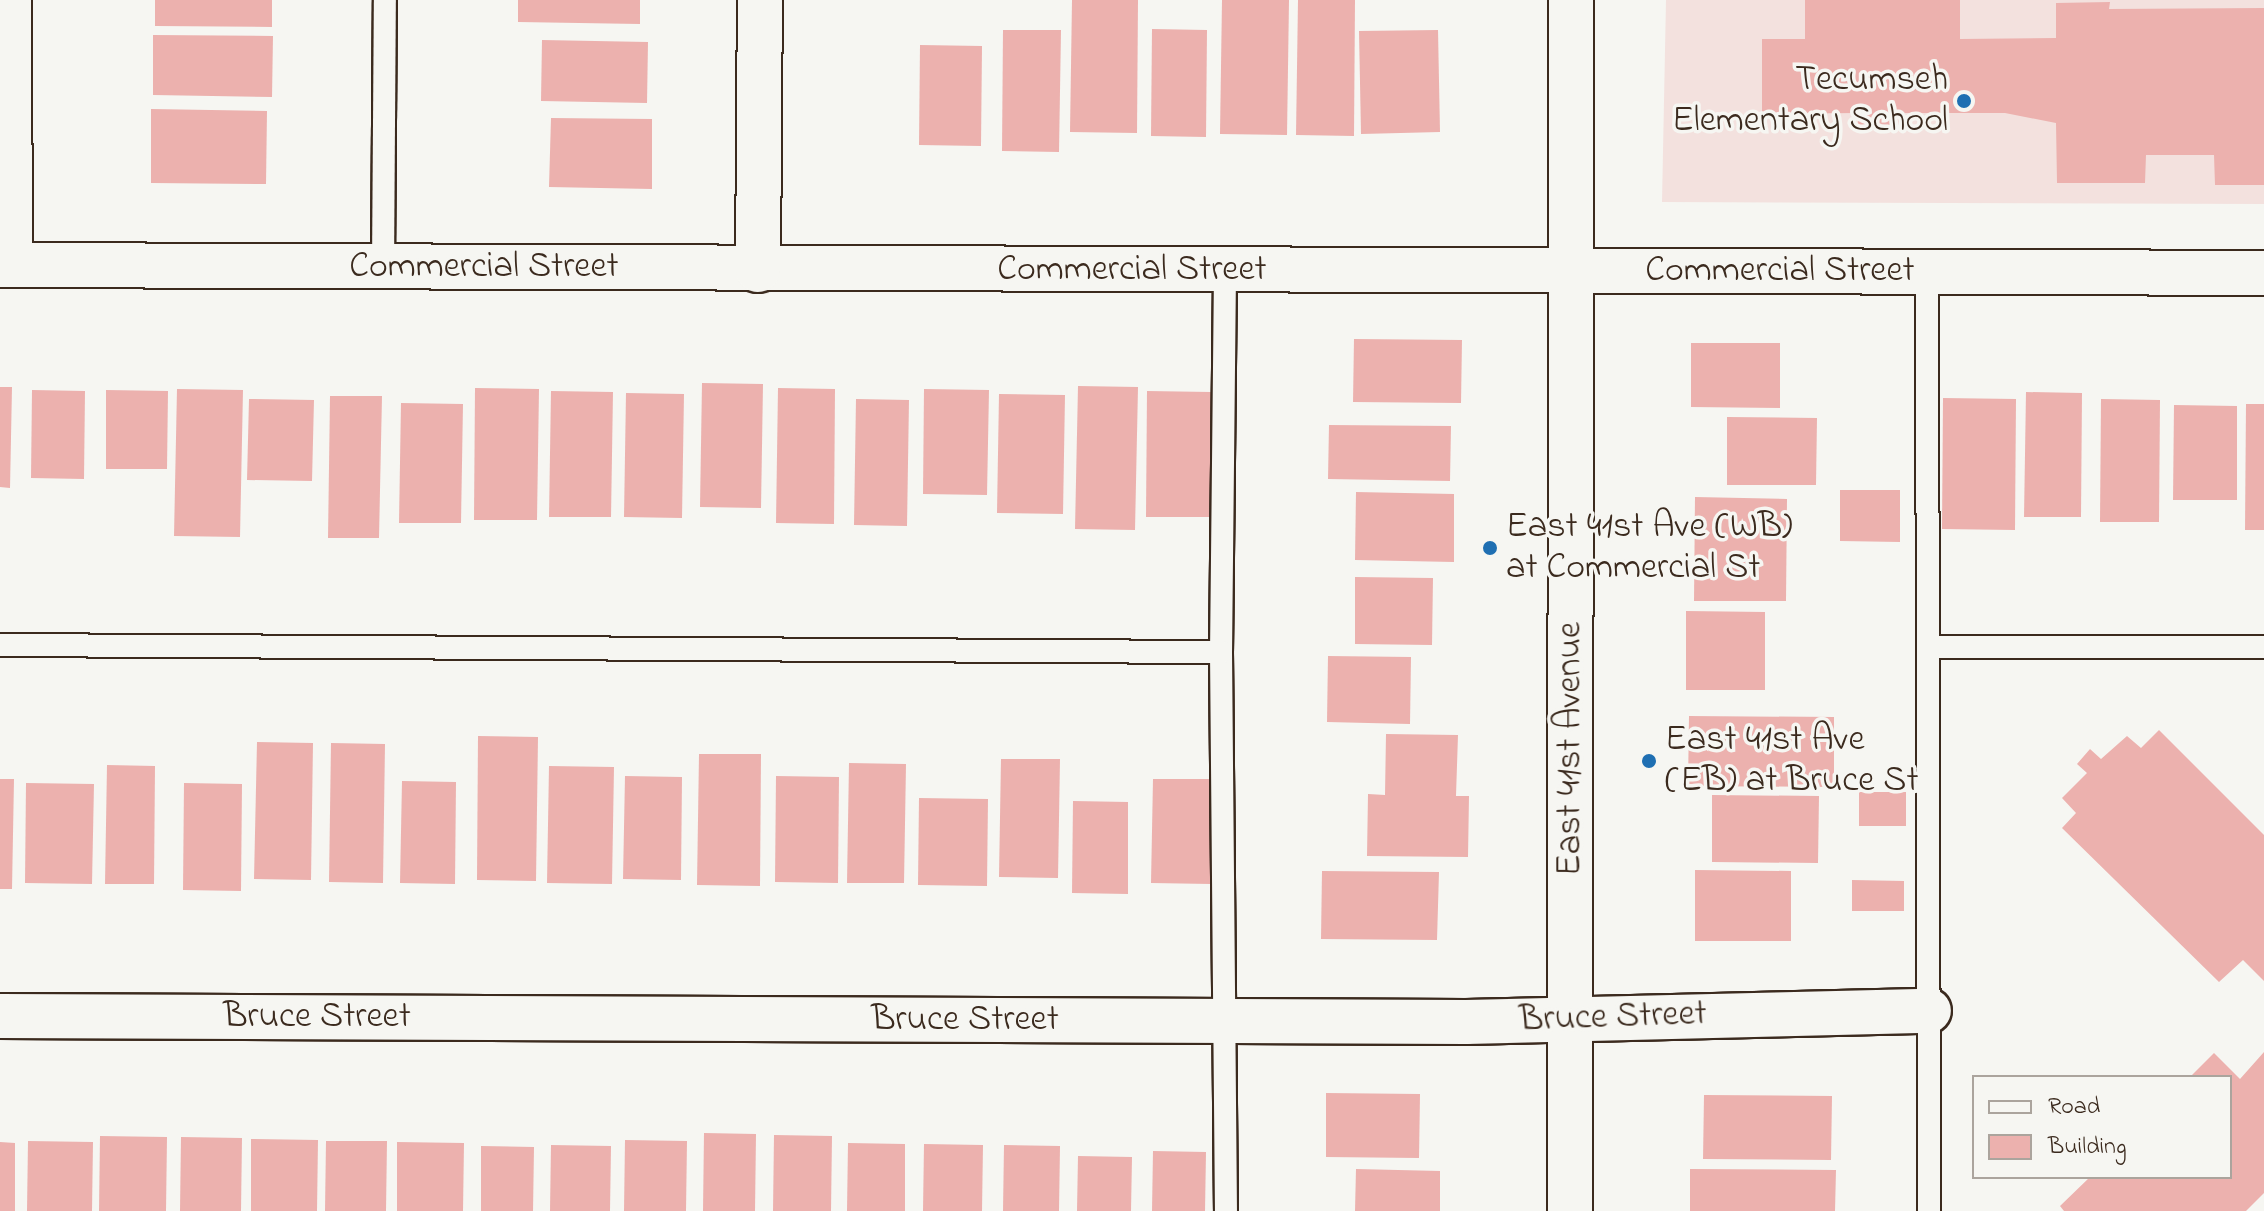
<!DOCTYPE html>
<style>
body{margin:0}
#map{position:relative;width:2264px;height:1211px;overflow:hidden;background:#f6f6f2;font-family:"Indie Flower",sans-serif}
div>[style]{position:absolute}
[style*='--x']{left:calc(var(--x)*1px);top:calc(var(--y)*1px);width:calc(var(--w)*1px);rotate:calc(var(--a)*1deg)}
.built>*{inset:0;background:#f3e1de}
.building>*{inset:0;background:#ecb1ae}
.roads{filter:drop-shadow(2px 0 #3b2a1e) drop-shadow(-2px 0 #3b2a1e) drop-shadow(0 2px #3b2a1e) drop-shadow(0 -2px #3b2a1e)}
.lane>*{height:22px;margin:-11px;padding:0 11px;transform-origin:11px;border-radius:11px;background:#f6f6f2}
.street>*{height:44px;margin:-22px;padding:0 22px;transform-origin:22px;border-radius:22px;background:#f6f6f2}
.secondary>*{height:44px;margin:-22px;padding:0 22px;transform-origin:22px;border-radius:22px;background:#f6f6f2}
.dots>*{width:22px;height:22px;translate:-50% -50%;box-sizing:border-box;border:4px solid #f6f6f2;border-radius:50%}
span{translate:-50% -50%;white-space:nowrap;text-align:center;line-height:1.15;-webkit-text-stroke:7px #f6f6f2;paint-order:stroke}
.poi-label{font-size:36px;color:#3b2a1e}
.right{translate:-100% -50%;text-align:right}
.left{translate:0 -50%;text-align:left}
.street-label{font-size:36px;color:#3b2a1e}
.legend{position:absolute;left:1972px;top:1075px;width:260px;height:104px;box-sizing:border-box;background:#f6f6f2;border:2px solid #aba49d;margin:0;padding:10px 14px;list-style:none;font-size:24px;color:#3b2a1e}
.legend li{display:flex;align-items:center;gap:16px;height:40px}
.legend b{width:40px;border:2px solid #aba49d}
</style>
<div id="map">
<div class="built">
<i style="clip-path:polygon(1666px 0,2264px 0,2264px 204px,1662px 202px)"></i>
</div>
<div class="building">
<i style="clip-path:polygon(155px 0,272px 0,272px 27px,155px 26px)"></i>
<i style="clip-path:polygon(518px 0,640px 0,640px 24px,518px 22px)"></i>
<i style="clip-path:polygon(1072px 0,1138px 0,1137px 133px,1070px 132px)"></i>
<i style="clip-path:polygon(1222px 0,1289px 0,1287px 135px,1220px 134px)"></i>
<i style="clip-path:polygon(1298px 0,1355px 0,1354px 136px,1296px 135px)"></i>
<i style="clip-path:polygon(1805px 0,1960px 0,1960px 39px,2056px 38px,2056px 3px,2110px 2px,2109px 9px,2264px 8px,2264px 185px,2215px 185px,2214px 155px,2146px 155px,2145px 183px,2057px 183px,2056px 123px,2005px 113px,1905px 113px,1906px 129px,1858px 130px,1858px 113px,1762px 114px,1762px 39px,1805px 39px)"></i>
<i style="clip-path:polygon(1152px 29px,1207px 30px,1206px 137px,1151px 136px)"></i>
<i style="clip-path:polygon(1003px 30px,1061px 30px,1059px 152px,1002px 151px)"></i>
<i style="clip-path:polygon(1438px 30px,1440px 132px,1361px 134px,1359px 31px)"></i>
<i style="clip-path:polygon(153px 35px,273px 36px,272px 97px,153px 95px)"></i>
<i style="clip-path:polygon(542px 40px,648px 42px,647px 103px,541px 101px)"></i>
<i style="clip-path:polygon(920px 45px,982px 46px,981px 146px,919px 145px)"></i>
<i style="clip-path:polygon(151px 109px,267px 111px,266px 184px,151px 183px)"></i>
<i style="clip-path:polygon(551px 118px,652px 119px,652px 189px,549px 187px)"></i>
<i style="clip-path:polygon(1354px 339px,1462px 340px,1461px 403px,1353px 402px)"></i>
<i style="clip-path:polygon(1691px 343px,1780px 343px,1780px 408px,1691px 407px)"></i>
<i style="clip-path:polygon(702px 383px,763px 384px,761px 508px,700px 507px)"></i>
<i style="clip-path:polygon(1078px 386px,1138px 387px,1135px 530px,1075px 529px)"></i>
<i style="clip-path:polygon(0 387px,12px 387px,10px 488px,0 487px)"></i>
<i style="clip-path:polygon(475px 388px,539px 389px,537px 520px,474px 520px)"></i>
<i style="clip-path:polygon(778px 388px,835px 389px,834px 524px,776px 523px)"></i>
<i style="clip-path:polygon(177px 389px,243px 390px,240px 537px,174px 536px)"></i>
<i style="clip-path:polygon(924px 389px,989px 390px,987px 495px,923px 494px)"></i>
<i style="clip-path:polygon(32px 390px,85px 391px,84px 479px,31px 478px)"></i>
<i style="clip-path:polygon(106px 390px,168px 391px,167px 469px,106px 469px)"></i>
<i style="clip-path:polygon(551px 391px,613px 392px,611px 517px,549px 517px)"></i>
<i style="clip-path:polygon(1147px 391px,1211px 392px,1210px 517px,1146px 517px)"></i>
<i style="clip-path:polygon(2026px 392px,2082px 393px,2081px 517px,2024px 517px)"></i>
<i style="clip-path:polygon(626px 393px,684px 394px,682px 518px,624px 517px)"></i>
<i style="clip-path:polygon(999px 394px,1065px 395px,1063px 514px,997px 513px)"></i>
<i style="clip-path:polygon(330px 396px,382px 396px,379px 538px,328px 538px)"></i>
<i style="clip-path:polygon(1943px 398px,2016px 399px,2015px 530px,1942px 529px)"></i>
<i style="clip-path:polygon(249px 399px,314px 400px,312px 481px,247px 480px)"></i>
<i style="clip-path:polygon(856px 399px,909px 400px,907px 526px,854px 525px)"></i>
<i style="clip-path:polygon(2101px 399px,2160px 400px,2159px 522px,2100px 522px)"></i>
<i style="clip-path:polygon(401px 403px,463px 404px,461px 523px,399px 523px)"></i>
<i style="clip-path:polygon(2246px 404px,2264px 404px,2264px 530px,2245px 530px)"></i>
<i style="clip-path:polygon(2174px 405px,2237px 406px,2237px 500px,2173px 500px)"></i>
<i style="clip-path:polygon(1727px 417px,1817px 418px,1816px 485px,1727px 485px)"></i>
<i style="clip-path:polygon(1329px 425px,1451px 426px,1450px 481px,1328px 479px)"></i>
<i style="clip-path:polygon(1840px 490px,1900px 490px,1900px 542px,1840px 541px)"></i>
<i style="clip-path:polygon(1356px 492px,1454px 494px,1454px 562px,1355px 560px)"></i>
<i style="clip-path:polygon(1695px 497px,1787px 499px,1786px 601px,1694px 601px)"></i>
<i style="clip-path:polygon(1355px 577px,1433px 578px,1432px 645px,1355px 644px)"></i>
<i style="clip-path:polygon(1686px 611px,1765px 612px,1765px 690px,1686px 690px)"></i>
<i style="clip-path:polygon(1328px 656px,1411px 657px,1410px 724px,1327px 722px)"></i>
<i style="clip-path:polygon(1689px 716px,1834px 717px,1834px 787px,1688px 786px)"></i>
<i style="clip-path:polygon(2159px 730px,2264px 835px,2264px 981px,2243px 960px,2219px 982px,2062px 828px,2076px 813px,2062px 798px,2087px 773px,2077px 764px,2090px 749px,2101px 759px,2127px 736px,2141px 748px)"></i>
<i style="clip-path:polygon(1386px 734px,1458px 735px,1456px 796px,1469px 796px,1468px 857px,1367px 856px,1368px 794px,1385px 795px)"></i>
<i style="clip-path:polygon(478px 736px,538px 737px,536px 881px,477px 880px)"></i>
<i style="clip-path:polygon(257px 742px,313px 743px,311px 880px,254px 879px)"></i>
<i style="clip-path:polygon(331px 743px,385px 744px,383px 883px,329px 882px)"></i>
<i style="clip-path:polygon(699px 754px,761px 754px,760px 886px,697px 885px)"></i>
<i style="clip-path:polygon(1001px 759px,1060px 759px,1058px 878px,999px 877px)"></i>
<i style="clip-path:polygon(849px 763px,906px 764px,904px 883px,847px 883px)"></i>
<i style="clip-path:polygon(107px 765px,155px 766px,154px 884px,105px 884px)"></i>
<i style="clip-path:polygon(549px 766px,614px 767px,612px 884px,547px 883px)"></i>
<i style="clip-path:polygon(625px 776px,682px 777px,681px 880px,623px 879px)"></i>
<i style="clip-path:polygon(776px 776px,839px 777px,838px 883px,775px 882px)"></i>
<i style="clip-path:polygon(0 779px,14px 779px,12px 889px,0 889px)"></i>
<i style="clip-path:polygon(1153px 779px,1212px 779px,1211px 884px,1151px 883px)"></i>
<i style="clip-path:polygon(402px 781px,456px 782px,455px 884px,400px 883px)"></i>
<i style="clip-path:polygon(26px 783px,94px 784px,92px 884px,25px 883px)"></i>
<i style="clip-path:polygon(184px 783px,242px 784px,241px 891px,183px 890px)"></i>
<i style="clip-path:polygon(1859px 792px,1906px 792px,1906px 826px,1859px 826px)"></i>
<i style="clip-path:polygon(1712px 795px,1819px 796px,1818px 863px,1712px 862px)"></i>
<i style="clip-path:polygon(919px 798px,988px 799px,987px 886px,918px 885px)"></i>
<i style="clip-path:polygon(1073px 801px,1128px 802px,1128px 894px,1072px 893px)"></i>
<i style="clip-path:polygon(1695px 870px,1791px 871px,1791px 941px,1695px 941px)"></i>
<i style="clip-path:polygon(1322px 871px,1439px 872px,1437px 940px,1321px 939px)"></i>
<i style="clip-path:polygon(1852px 880px,1904px 881px,1904px 911px,1852px 911px)"></i>
<i style="clip-path:polygon(2264px 1052px,2264px 1193px,2246px 1211px,2064px 1211px,2060px 1206px,2090px 1177px,2230px 1177px,2230px 1077px,2190px 1077px,2214px 1053px,2240px 1079px)"></i>
<i style="clip-path:polygon(1326px 1093px,1420px 1094px,1419px 1158px,1326px 1157px)"></i>
<i style="clip-path:polygon(1704px 1095px,1832px 1096px,1831px 1160px,1703px 1159px)"></i>
<i style="clip-path:polygon(704px 1133px,756px 1134px,755px 1211px,703px 1211px)"></i>
<i style="clip-path:polygon(774px 1135px,832px 1136px,831px 1211px,773px 1211px)"></i>
<i style="clip-path:polygon(100px 1136px,167px 1137px,166px 1211px,99px 1211px)"></i>
<i style="clip-path:polygon(181px 1137px,242px 1138px,241px 1211px,180px 1211px)"></i>
<i style="clip-path:polygon(251px 1139px,318px 1140px,317px 1211px,251px 1211px)"></i>
<i style="clip-path:polygon(625px 1140px,687px 1141px,686px 1211px,624px 1211px)"></i>
<i style="clip-path:polygon(28px 1141px,93px 1142px,92px 1211px,27px 1211px)"></i>
<i style="clip-path:polygon(326px 1141px,387px 1141px,386px 1211px,325px 1211px)"></i>
<i style="clip-path:polygon(0 1142px,15px 1143px,15px 1211px,0 1211px)"></i>
<i style="clip-path:polygon(397px 1142px,464px 1143px,463px 1211px,397px 1211px)"></i>
<i style="clip-path:polygon(848px 1143px,905px 1144px,905px 1211px,847px 1211px)"></i>
<i style="clip-path:polygon(924px 1144px,983px 1145px,982px 1211px,923px 1211px)"></i>
<i style="clip-path:polygon(551px 1145px,611px 1146px,610px 1211px,550px 1211px)"></i>
<i style="clip-path:polygon(1004px 1145px,1060px 1146px,1059px 1211px,1003px 1211px)"></i>
<i style="clip-path:polygon(481px 1146px,534px 1147px,533px 1211px,481px 1211px)"></i>
<i style="clip-path:polygon(1153px 1151px,1206px 1152px,1205px 1211px,1152px 1211px)"></i>
<i style="clip-path:polygon(1078px 1156px,1132px 1157px,1131px 1211px,1077px 1211px)"></i>
<i style="clip-path:polygon(1356px 1169px,1440px 1171px,1440px 1211px,1355px 1211px)"></i>
<i style="clip-path:polygon(1690px 1169px,1836px 1170px,1835px 1211px,1690px 1211px)"></i>
</div>
<div class="roads">
<div class="lane">
<i style="--x:383;--y:267;--w:267;--a:-89.6"></i>
<i style="--x:1927;--y:271;--w:940;--a:89.88"></i>
<i style="--x:1225;--y:272;--w:380;--a:90.6"></i>
<i style="--x:1221;--y:652;--w:559;--a:89.49"></i>
<i style="--x:0;--y:645;--w:1221;--a:0.33"></i>
<i style="--x:1928;--y:647;--w:336;--a:0"></i>
</div>
<div class="street">
<i style="--x:9;--y:0;--w:265;--a:89.8"></i>
<i style="--x:0;--y:265;--w:2264;--a:0.2"></i>
<i style="--x:758;--y:270;--w:270;--a:-89.6"></i>
<i style="--x:0;--y:1016;--w:1466;--a:0.23"></i>
<i style="--x:1466;--y:1022;--w:463;--a:-1.4"></i>
</div>
<div class="secondary">
<i style="--x:1570;--y:1211;--w:1211;--a:-89.95"></i>
</div>
</div>
<div class="dots">
<i style="left:1964px;top:101px;background:#1f6fb2"></i>
<i style="left:1490px;top:548px;background:#1f6fb2"></i>
<i style="left:1649px;top:761px;background:#1f6fb2"></i>
</div>
<div class="poi-label">
<span class="right" style="left:1948px;top:101px">Tecumseh<br>Elementary School</span>
<span class="left" style="left:1506px;top:548px">East 41st Ave (WB)<br>at Commercial St</span>
<span class="left" style="left:1665px;top:761px">East 41st Ave<br>(EB) at Bruce St</span>
</div>
<div class="street-label">
<span style="left:484px;top:268px">Commercial Street</span>
<span style="left:1132px;top:271px">Commercial Street</span>
<span style="left:1780px;top:272px">Commercial Street</span>
<span style="left:1571px;top:749px;rotate:-90deg">East 41st Avenue</span>
<span style="left:317px;top:1018px">Bruce Street</span>
<span style="left:1613px;top:1018px;rotate:-2deg">Bruce Street</span>
<span style="left:965px;top:1021px">Bruce Street</span>
</div>
<ul class="legend">
<li><b style="height:10px;background:#f6f6f2"></b>Road</li>
<li><b style="height:22px;background:#ecb1ae"></b>Building</li>
</ul>
</div>
